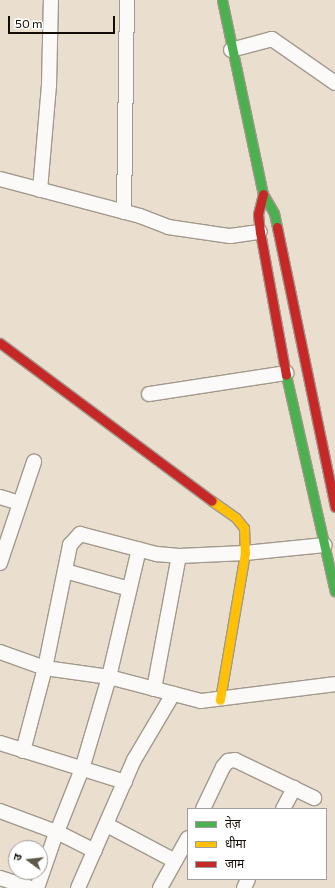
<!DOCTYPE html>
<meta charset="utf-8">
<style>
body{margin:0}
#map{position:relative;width:335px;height:888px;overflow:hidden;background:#eadece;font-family:Commissioner,"Noto Sans Devanagari",sans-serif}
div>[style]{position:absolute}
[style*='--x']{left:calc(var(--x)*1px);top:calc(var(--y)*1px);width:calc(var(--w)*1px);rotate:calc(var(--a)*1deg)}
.roads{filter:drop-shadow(1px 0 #a2998d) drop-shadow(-1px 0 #a2998d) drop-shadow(0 1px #a2998d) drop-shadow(0 -1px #a2998d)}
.street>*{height:14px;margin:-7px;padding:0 7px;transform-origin:7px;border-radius:7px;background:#fcfaf8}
.fast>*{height:9px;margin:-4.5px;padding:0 4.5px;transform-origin:4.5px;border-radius:4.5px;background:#4caf50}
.slow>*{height:9px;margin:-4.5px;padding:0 4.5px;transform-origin:4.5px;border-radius:4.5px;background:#ffc107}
.jam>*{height:9px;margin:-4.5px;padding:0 4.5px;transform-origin:4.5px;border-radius:4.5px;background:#c62828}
span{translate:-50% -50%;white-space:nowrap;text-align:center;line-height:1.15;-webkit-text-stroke:3px #fff;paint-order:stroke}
.legend{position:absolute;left:187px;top:808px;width:140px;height:72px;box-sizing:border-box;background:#fff;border:1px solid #a19e9a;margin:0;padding:5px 7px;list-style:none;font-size:12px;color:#130c03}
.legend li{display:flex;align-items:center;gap:8px;height:20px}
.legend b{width:20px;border:1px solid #a19e9a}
.north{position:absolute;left:8px;top:840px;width:40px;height:40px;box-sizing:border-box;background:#fff;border:1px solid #a19e9a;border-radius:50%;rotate:285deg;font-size:11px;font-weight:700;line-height:16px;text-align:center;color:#130c03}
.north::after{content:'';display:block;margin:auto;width:14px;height:18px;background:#5e564a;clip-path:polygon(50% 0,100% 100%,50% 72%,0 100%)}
.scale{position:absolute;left:8px;top:16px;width:107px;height:18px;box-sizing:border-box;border:2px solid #130c03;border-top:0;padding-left:5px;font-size:12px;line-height:14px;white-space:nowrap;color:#130c03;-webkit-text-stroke:3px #fff;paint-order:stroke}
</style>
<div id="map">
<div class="roads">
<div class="street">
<i style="--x:231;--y:50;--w:42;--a:-15"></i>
<i style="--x:272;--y:39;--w:77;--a:34.9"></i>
<i style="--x:0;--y:179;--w:145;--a:14.8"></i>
<i style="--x:140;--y:216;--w:30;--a:21"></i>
<i style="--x:168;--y:227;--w:63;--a:8.3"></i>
<i style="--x:230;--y:236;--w:30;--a:-8"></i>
<i style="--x:40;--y:190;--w:105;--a:-85.1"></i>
<i style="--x:49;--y:85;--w:85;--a:-88.7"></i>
<i style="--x:124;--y:212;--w:212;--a:-89.2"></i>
<i style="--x:149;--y:394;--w:139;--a:-8.7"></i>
<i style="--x:0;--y:497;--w:21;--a:17"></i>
<i style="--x:0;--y:563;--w:107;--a:-71.4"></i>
<i style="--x:65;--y:571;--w:66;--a:15.7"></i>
<i style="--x:0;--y:652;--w:48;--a:19.6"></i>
<i style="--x:45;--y:668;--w:65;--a:8"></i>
<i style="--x:109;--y:677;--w:95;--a:14.6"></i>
<i style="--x:201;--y:701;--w:135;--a:-7.2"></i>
<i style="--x:154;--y:689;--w:135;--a:-79.4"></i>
<i style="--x:0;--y:743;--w:131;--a:17.3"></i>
<i style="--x:23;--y:751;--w:86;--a:-75.2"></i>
<i style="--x:45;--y:668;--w:126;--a:-78.5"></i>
<i style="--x:70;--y:545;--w:15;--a:-48"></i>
<i style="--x:80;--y:534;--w:80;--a:14.6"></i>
<i style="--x:157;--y:554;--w:22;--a:5"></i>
<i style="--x:179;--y:556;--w:66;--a:-2.6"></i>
<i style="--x:245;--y:553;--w:80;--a:-5.7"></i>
<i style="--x:203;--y:809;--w:47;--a:-64.5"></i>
<i style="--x:223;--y:767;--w:8;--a:-50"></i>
<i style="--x:228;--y:761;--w:7;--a:-8"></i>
<i style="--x:235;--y:760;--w:88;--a:25.7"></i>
<i style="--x:283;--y:809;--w:24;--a:-62"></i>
<i style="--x:0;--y:811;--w:63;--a:20.4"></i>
<i style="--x:59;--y:833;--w:40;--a:26.6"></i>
<i style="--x:107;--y:825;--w:77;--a:27.9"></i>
<i style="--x:57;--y:832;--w:68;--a:-68.4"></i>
<i style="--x:82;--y:769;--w:96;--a:-73.6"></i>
<i style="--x:109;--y:677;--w:131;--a:-76.8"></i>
<i style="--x:0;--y:878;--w:33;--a:18"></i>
<i style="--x:37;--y:888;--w:58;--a:-70.9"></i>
<i style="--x:56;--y:833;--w:3;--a:0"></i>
<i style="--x:78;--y:888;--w:140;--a:-66.4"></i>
<i style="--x:134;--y:760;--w:77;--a:-59.4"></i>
<i style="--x:160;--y:888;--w:57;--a:-60.8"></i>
<i style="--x:244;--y:888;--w:10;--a:-66"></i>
</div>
<div class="fast">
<i style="--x:222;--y:0;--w:198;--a:78.1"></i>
<i style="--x:263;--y:194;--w:22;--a:60"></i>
<i style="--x:274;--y:213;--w:14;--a:78"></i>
<i style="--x:286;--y:375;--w:222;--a:77.3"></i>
</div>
<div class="slow">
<i style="--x:212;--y:501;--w:29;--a:35"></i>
<i style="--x:236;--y:518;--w:13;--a:51"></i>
<i style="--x:244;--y:528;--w:25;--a:88"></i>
<i style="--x:245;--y:553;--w:149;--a:99.7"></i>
</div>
<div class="jam">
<i style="--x:263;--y:194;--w:21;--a:104"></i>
<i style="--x:258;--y:214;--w:18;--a:84"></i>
<i style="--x:260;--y:232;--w:145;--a:79.7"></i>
<i style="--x:277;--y:227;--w:286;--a:78.3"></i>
<i style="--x:0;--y:343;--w:264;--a:36.7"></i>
</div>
</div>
<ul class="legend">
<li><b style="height:5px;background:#4caf50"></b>तेज़</li>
<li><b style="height:5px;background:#ffc107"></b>धीमा</li>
<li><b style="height:5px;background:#c62828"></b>जाम</li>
</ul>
<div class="north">उ</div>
<div class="scale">50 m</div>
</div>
